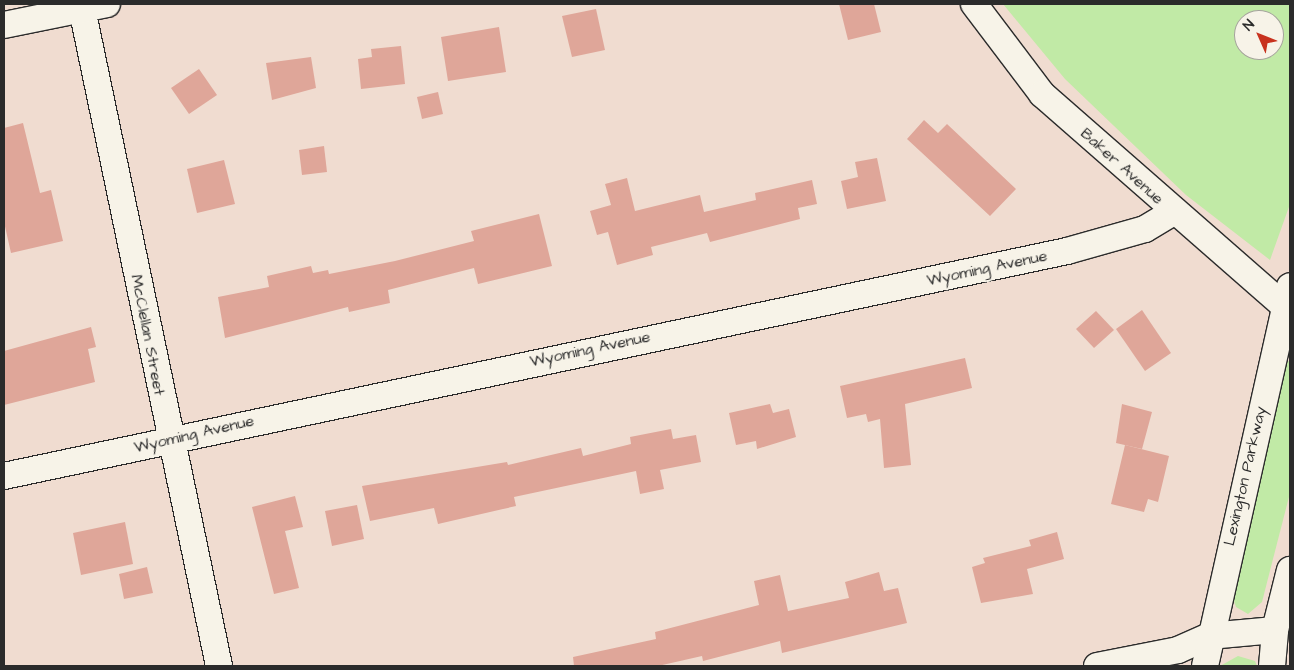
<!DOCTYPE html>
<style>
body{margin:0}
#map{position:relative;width:1294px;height:670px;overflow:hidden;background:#f0dcd0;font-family:"Architects Daughter",sans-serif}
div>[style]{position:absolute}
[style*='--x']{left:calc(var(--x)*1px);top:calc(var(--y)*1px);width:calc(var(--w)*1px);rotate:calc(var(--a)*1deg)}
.green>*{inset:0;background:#c1eaa6}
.building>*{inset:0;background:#dfa699}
.roads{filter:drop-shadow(1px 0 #2b2b2b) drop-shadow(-1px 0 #2b2b2b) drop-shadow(0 1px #2b2b2b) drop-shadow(0 -1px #2b2b2b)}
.minor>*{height:26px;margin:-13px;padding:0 13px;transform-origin:13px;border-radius:13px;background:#f7f3e8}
span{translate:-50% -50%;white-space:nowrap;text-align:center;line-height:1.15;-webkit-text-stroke:4px #f7f3e8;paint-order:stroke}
.street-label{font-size:16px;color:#2b2b2b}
.frame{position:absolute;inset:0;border:5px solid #2b2b2b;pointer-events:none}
.north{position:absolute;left:1234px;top:10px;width:50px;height:50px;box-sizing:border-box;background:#f7f3e8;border:1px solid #a5a39c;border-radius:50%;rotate:314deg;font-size:14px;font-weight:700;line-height:20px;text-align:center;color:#2b2b2b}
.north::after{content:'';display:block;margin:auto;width:18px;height:22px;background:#c8321e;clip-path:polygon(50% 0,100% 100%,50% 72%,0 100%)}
</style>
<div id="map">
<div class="green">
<i style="clip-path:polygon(evenodd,1003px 4px,1290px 4px,1290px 204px,1270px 260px,1186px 195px,1065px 79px,1003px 4px,1244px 20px,1274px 20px,1274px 50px,1244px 50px,1244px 20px)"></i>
<i style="clip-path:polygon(1290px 360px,1290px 493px,1262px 602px,1248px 614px,1236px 607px,1231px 592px,1284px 365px)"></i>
<i style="clip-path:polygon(1238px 656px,1255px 661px,1257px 666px,1220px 666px)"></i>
</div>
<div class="building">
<i style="clip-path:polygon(839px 4px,874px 4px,881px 32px,848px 40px)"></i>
<i style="clip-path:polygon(596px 9px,605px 50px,572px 57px,562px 16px)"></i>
<i style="clip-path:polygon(499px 27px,506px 72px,448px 81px,441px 37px)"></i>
<i style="clip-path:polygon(401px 46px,405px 84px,361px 89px,358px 59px,372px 57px,371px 49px)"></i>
<i style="clip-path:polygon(311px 57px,316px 88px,272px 100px,266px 63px)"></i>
<i style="clip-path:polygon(199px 69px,217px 95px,189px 114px,171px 88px)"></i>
<i style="clip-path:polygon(438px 92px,443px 114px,422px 119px,417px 97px)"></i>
<i style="clip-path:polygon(924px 120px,938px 133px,947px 124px,1016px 189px,990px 216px,907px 139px)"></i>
<i style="clip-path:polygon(23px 123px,40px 193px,51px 190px,63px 241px,11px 253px,4px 222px,4px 128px)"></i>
<i style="clip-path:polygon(324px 146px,327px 172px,302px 175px,299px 150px)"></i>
<i style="clip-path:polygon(877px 158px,886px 201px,847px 209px,841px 181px,858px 177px,855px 162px)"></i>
<i style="clip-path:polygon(224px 160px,235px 204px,197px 213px,187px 169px)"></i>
<i style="clip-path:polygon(627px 178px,635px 211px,700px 195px,704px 212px,756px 200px,755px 193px,812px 180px,817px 204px,798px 208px,800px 219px,710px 242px,707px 233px,651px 247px,653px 255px,617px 265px,608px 232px,597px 235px,590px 211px,611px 205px,605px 184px)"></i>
<i style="clip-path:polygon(539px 214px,552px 266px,478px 284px,474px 268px,388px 290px,390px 303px,349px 312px,348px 307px,225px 338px,218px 297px,269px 287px,267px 276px,311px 266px,313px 273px,328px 270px,329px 274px,395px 261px,474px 241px,471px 231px)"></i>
<i style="clip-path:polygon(1142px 310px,1171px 353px,1145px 371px,1116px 329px)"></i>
<i style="clip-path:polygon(1096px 311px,1114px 330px,1094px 348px,1076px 329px)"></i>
<i style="clip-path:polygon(91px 327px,96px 347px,88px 349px,95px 382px,4px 405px,4px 351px)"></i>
<i style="clip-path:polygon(965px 358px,972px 388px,905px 404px,911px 465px,884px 468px,880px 419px,868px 422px,866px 414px,847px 418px,840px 386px)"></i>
<i style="clip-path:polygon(770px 404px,773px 413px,789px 409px,796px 437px,757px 449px,756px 441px,736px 445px,729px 413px)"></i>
<i style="clip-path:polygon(1122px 404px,1152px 412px,1142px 449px,1116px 443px)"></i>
<i style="clip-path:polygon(671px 429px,673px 439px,696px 435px,701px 462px,660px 470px,664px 489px,640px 494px,636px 471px,514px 497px,516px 506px,438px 524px,434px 508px,370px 521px,362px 486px,507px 462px,508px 465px,581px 448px,583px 456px,631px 444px,630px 437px)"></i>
<i style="clip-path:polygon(1125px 445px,1169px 456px,1158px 502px,1148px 499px,1144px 512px,1111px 504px)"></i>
<i style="clip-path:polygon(295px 496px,303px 527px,285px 531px,299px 588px,274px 594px,252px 507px)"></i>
<i style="clip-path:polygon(357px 505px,364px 539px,332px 546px,325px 511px)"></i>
<i style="clip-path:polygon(125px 522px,133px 564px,81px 575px,73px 533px)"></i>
<i style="clip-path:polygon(1057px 532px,1064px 559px,1027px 569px,1033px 594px,981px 603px,972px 567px,985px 563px,983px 558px,1031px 546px,1029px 540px)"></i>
<i style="clip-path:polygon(147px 567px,153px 593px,124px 599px,119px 574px)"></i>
<i style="clip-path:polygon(879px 572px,884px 591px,898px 588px,907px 623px,782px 653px,780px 641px,703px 661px,702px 656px,658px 666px,574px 666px,573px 657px,656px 639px,655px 632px,759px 605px,754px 581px,780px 575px,788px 611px,849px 598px,845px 582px)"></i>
</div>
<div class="roads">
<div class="minor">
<i style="--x:81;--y:4;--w:676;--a:78.22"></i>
<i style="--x:974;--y:4;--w:113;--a:52.9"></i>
<i style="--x:1042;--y:94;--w:330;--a:41.2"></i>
<i style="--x:4;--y:25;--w:105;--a:-11.5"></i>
<i style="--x:4;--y:476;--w:1087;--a:-11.95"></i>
<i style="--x:1067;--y:251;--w:81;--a:-15.8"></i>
<i style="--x:1145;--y:229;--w:33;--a:-31"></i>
<i style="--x:1097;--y:666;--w:83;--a:-11.2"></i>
<i style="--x:1178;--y:650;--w:34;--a:-24"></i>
<i style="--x:1209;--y:636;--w:66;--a:-5.2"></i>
<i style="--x:1205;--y:666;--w:389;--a:-77.4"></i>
<i style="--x:1272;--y:666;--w:36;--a:-85"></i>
<i style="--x:1275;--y:630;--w:62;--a:-76"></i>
</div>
</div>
<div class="street-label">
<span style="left:1122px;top:166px;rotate:42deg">Baker Avenue</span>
<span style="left:987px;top:268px;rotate:-12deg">Wyoming Avenue</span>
<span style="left:148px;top:335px;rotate:79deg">McClellan Street</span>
<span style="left:590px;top:349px;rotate:-12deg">Wyoming Avenue</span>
<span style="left:194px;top:434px;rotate:-13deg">Wyoming Avenue</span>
<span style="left:1245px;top:476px;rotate:-77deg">Lexington Parkway</span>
</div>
<div class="frame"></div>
<div class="north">N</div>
</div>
